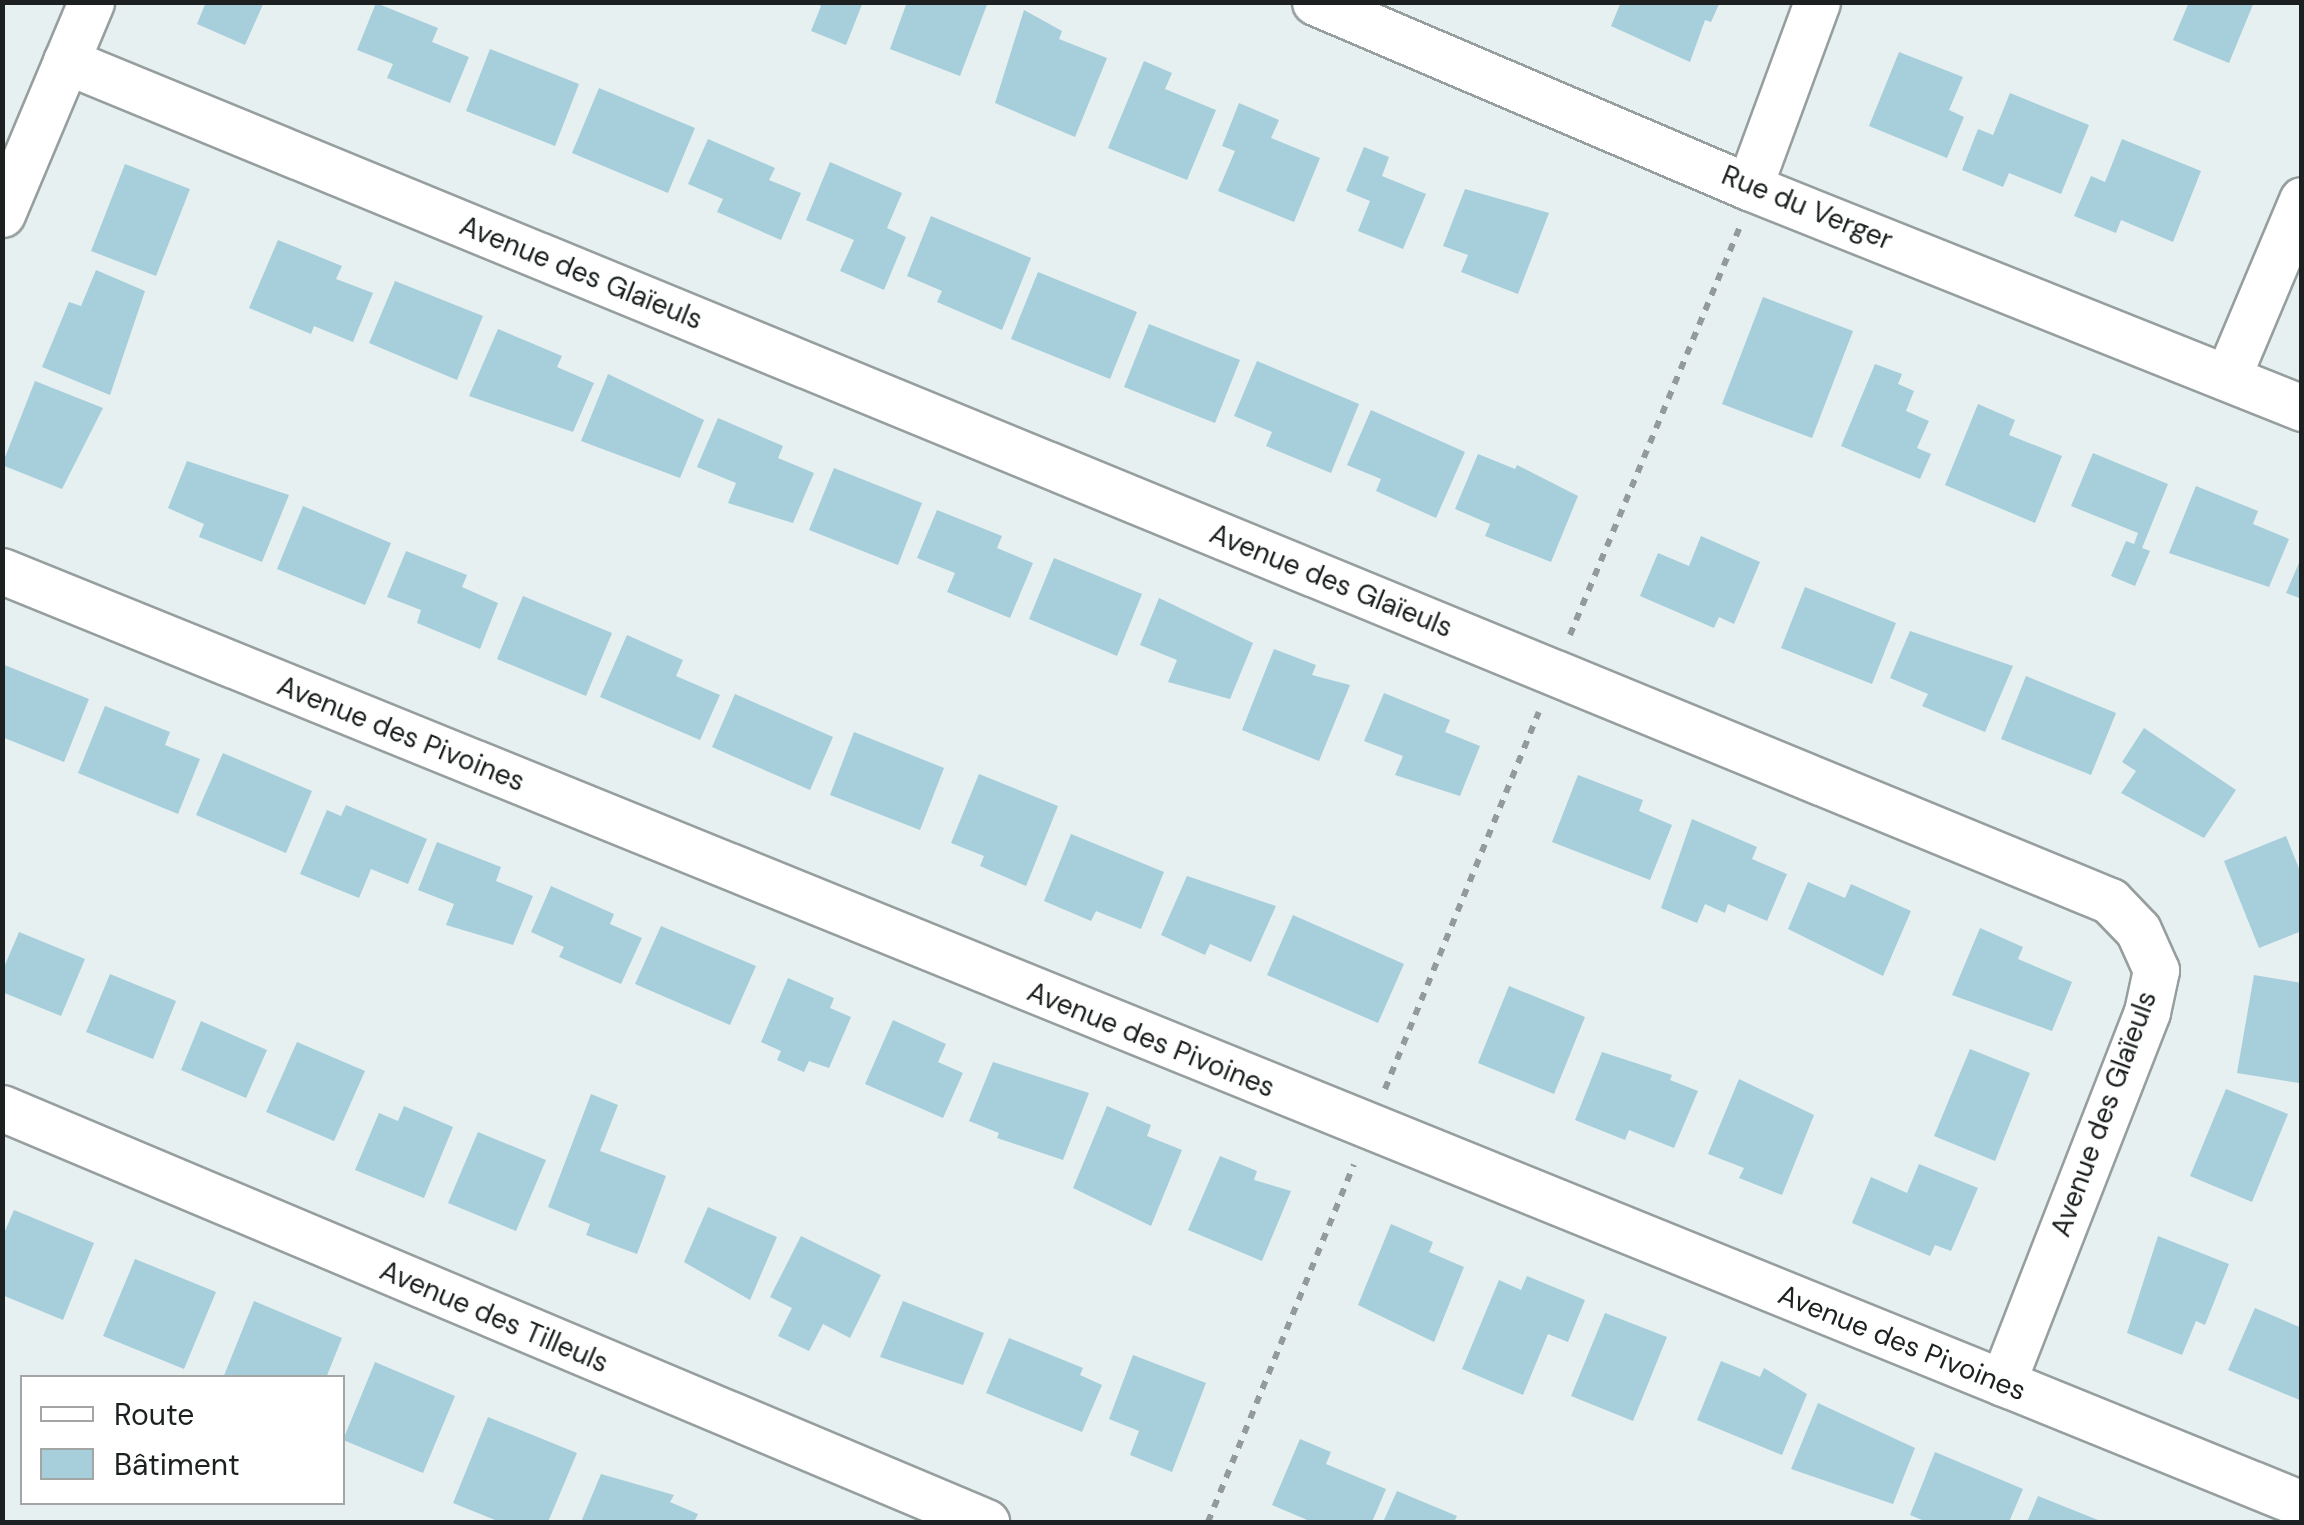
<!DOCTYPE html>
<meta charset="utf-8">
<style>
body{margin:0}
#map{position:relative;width:2304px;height:1525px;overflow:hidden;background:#e7f0f0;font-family:"DM Sans",sans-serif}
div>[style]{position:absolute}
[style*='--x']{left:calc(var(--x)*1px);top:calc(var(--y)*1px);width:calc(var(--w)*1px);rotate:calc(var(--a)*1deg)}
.building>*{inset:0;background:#a6cedb}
.path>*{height:6px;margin-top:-3px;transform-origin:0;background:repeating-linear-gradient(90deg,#939a9a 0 8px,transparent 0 16px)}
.roads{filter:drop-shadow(2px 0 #969e9e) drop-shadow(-2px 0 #969e9e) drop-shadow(0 2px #969e9e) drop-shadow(0 -2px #969e9e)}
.street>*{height:45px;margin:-22.5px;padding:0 22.5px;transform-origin:22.5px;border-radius:22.5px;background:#fff}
span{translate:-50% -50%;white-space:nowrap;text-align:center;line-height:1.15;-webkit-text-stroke:8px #fff;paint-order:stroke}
.street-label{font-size:28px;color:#1c2020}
.frame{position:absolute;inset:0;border:5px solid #1c2020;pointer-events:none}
.legend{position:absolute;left:20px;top:1375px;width:325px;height:130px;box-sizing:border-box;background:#fff;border:2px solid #a4a6a6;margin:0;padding:12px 18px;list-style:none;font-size:30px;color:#1c2020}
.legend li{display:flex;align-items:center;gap:20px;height:50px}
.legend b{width:50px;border:2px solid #a4a6a6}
</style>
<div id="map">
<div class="building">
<i style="clip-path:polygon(206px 2px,264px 2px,245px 45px,197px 24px)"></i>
<i style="clip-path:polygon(863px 2px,846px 45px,811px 31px,821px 6px,813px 2px)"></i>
<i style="clip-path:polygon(907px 2px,988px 2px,960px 76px,890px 49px)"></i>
<i style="clip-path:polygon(1621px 2px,1720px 2px,1711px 22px,1705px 20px,1690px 62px,1611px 26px)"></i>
<i style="clip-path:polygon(2189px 2px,2254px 2px,2229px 63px,2173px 40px)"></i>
<i style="clip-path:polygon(376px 3px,438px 28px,432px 42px,469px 57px,450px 103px,387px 78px,393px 64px,357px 50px)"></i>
<i style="clip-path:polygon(1024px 10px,1062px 31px,1059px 39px,1107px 58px,1075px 137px,995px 103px)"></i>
<i style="clip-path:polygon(490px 49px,579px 84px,555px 146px,466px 111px)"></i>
<i style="clip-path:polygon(1899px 52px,1963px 77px,1949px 110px,1964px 117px,1947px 158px,1869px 126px)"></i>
<i style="clip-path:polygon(1144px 61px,1172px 73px,1165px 89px,1216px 110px,1187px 180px,1108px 148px)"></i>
<i style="clip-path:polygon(599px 88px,695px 128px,668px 193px,572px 153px)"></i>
<i style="clip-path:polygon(2010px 93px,2089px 125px,2061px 194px,2009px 173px,2003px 187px,1962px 170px,1978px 129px,1993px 135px)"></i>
<i style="clip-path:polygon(1239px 103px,1279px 120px,1271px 138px,1320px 158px,1294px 222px,1218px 191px,1235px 151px,1222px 146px)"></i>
<i style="clip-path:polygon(708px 139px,775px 168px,769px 180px,801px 193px,781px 240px,717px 212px,723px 199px,688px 184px)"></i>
<i style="clip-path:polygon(2122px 139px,2201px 171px,2173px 242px,2121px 220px,2116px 233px,2074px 216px,2091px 176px,2105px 182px)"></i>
<i style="clip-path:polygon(1364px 147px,1389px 157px,1382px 176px,1426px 194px,1403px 249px,1358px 231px,1370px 201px,1346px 191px)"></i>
<i style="clip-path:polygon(830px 162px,902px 193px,887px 228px,906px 237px,884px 290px,840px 271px,854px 240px,806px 220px)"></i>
<i style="clip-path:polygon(125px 164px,190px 189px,156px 276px,91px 251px)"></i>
<i style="clip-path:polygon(1465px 189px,1549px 213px,1518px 294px,1461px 272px,1468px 255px,1443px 246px)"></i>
<i style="clip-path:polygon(931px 216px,1031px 258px,1002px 330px,937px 302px,942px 291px,907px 276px)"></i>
<i style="clip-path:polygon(278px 240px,342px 266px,336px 279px,373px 293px,353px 342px,314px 326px,311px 334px,249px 308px)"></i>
<i style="clip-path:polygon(96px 270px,145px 291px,110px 395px,42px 367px,69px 302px,81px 306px)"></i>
<i style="clip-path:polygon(1038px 272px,1137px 312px,1110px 379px,1011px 339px)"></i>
<i style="clip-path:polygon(395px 281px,483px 316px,457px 380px,369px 343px)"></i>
<i style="clip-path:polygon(1763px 297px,1853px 331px,1812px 438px,1722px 404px)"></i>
<i style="clip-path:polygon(1149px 324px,1240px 360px,1215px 423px,1124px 387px)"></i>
<i style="clip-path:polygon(498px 329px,562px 356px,557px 367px,594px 383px,573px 432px,469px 396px)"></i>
<i style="clip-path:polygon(1257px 361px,1359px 404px,1331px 473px,1266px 446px,1272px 432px,1234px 416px)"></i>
<i style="clip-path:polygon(1875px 364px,1902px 374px,1898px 384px,1914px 391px,1906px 411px,1929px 421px,1917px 448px,1931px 454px,1920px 479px,1841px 446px)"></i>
<i style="clip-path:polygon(608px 374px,704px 420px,680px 478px,581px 441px)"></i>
<i style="clip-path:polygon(35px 381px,103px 408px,62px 489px,2px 465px)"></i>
<i style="clip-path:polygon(1978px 404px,2015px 420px,2009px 435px,2062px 456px,2035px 523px,1945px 485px)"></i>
<i style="clip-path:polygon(1371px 410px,1465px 452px,1436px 518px,1376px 491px,1381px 479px,1347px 465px)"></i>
<i style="clip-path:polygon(718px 418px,783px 446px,778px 458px,814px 473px,793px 523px,728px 503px,736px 483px,697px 467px)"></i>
<i style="clip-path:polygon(2093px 453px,2168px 484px,2142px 548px,2150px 551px,2135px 586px,2111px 576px,2126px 541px,2134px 544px,2138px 533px,2071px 506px)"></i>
<i style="clip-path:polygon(1478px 454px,1515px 469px,1517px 465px,1578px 496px,1551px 562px,1485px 536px,1490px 524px,1455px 509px)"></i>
<i style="clip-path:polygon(187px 461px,289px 495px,262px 562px,199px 537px,204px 524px,168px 508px)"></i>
<i style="clip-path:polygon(834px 468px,922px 503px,898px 565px,809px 530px)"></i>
<i style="clip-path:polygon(2196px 486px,2258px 511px,2253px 524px,2289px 539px,2269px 587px,2169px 553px)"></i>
<i style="clip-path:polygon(303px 506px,391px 543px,365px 605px,277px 569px)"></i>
<i style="clip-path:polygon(937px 510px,1002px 536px,997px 548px,1033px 563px,1010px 618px,947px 592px,955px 573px,917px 558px)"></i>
<i style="clip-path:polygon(1701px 536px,1760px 562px,1734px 624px,1719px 617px,1714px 628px,1640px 596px,1658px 553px,1689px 566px)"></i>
<i style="clip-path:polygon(406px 551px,467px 575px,462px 587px,498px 603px,480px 649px,417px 623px,421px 610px,387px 597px)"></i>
<i style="clip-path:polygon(2302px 556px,2302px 599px,2286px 593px)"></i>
<i style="clip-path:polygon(1054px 558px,1142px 594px,1117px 656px,1029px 619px)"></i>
<i style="clip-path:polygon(1805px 587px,1896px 623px,1872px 684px,1781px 648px)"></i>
<i style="clip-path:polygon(523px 596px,612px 633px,586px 696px,497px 659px)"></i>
<i style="clip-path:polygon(1159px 598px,1253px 643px,1230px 699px,1168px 682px,1177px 660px,1140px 645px)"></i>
<i style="clip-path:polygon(1910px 631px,2013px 666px,1985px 732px,1922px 706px,1928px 694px,1890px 678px)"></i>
<i style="clip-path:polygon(627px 635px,683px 660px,676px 676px,720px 695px,700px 740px,600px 697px)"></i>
<i style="clip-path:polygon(1274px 649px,1316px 665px,1312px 675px,1350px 685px,1319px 761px,1242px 730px)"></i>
<i style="clip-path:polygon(2px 664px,89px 699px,64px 762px,2px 737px)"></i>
<i style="clip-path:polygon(2026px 676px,2116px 713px,2091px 775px,2001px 739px)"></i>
<i style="clip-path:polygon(1384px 693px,1450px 720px,1445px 732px,1480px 746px,1460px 796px,1395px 775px,1403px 756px,1364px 741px)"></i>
<i style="clip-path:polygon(735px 694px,833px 737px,810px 790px,712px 747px)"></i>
<i style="clip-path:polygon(105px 706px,170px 732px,165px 745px,200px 759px,178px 814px,78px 773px)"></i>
<i style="clip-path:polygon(2144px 728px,2236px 790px,2204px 838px,2121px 793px,2136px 771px,2122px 762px)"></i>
<i style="clip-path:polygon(854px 732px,944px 768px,920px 830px,830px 795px)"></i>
<i style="clip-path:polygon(223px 753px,312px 791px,286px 853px,196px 815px)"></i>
<i style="clip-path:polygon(979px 774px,1058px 806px,1026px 886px,980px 866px,984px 856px,951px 843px)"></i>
<i style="clip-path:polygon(1578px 775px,1643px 800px,1639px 811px,1672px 825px,1650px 880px,1552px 842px)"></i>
<i style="clip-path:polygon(346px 805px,427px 839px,408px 884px,371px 869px,359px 898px,300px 874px,327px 810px,341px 816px)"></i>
<i style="clip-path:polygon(1692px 819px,1757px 847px,1752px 859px,1787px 874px,1767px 921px,1728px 904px,1725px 913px,1705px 904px,1697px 923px,1661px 908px)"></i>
<i style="clip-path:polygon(1071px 834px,1164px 872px,1141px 929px,1096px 911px,1091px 921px,1044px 901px)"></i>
<i style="clip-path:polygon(2286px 836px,2302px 876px,2302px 931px,2259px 948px,2224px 861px)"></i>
<i style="clip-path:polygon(437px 842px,501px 867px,496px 881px,533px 896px,513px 945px,446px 925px,454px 904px,418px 890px)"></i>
<i style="clip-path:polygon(1187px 876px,1276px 906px,1251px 962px,1210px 944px,1205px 955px,1161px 935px)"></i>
<i style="clip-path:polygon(1808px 882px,1845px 898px,1851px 884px,1911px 911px,1883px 976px,1788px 929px)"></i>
<i style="clip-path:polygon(551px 886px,614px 914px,610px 924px,642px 938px,621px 984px,559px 957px,564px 947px,531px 932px)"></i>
<i style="clip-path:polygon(1293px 915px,1404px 964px,1378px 1023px,1267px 975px)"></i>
<i style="clip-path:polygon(661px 926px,756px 966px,730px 1025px,635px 984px)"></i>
<i style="clip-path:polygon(1980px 928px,2023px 947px,2018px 959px,2072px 982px,2052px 1031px,1952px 995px)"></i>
<i style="clip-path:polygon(19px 932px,85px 959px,61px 1016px,2px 992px,2px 972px)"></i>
<i style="clip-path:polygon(110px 974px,176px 1001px,153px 1059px,86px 1032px)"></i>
<i style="clip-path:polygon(2254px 975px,2302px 983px,2299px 1083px,2237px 1073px)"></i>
<i style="clip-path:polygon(788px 978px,834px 998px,830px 1008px,851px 1017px,829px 1068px,809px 1061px,804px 1072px,777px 1060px,781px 1051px,761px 1042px)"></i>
<i style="clip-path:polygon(1509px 986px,1585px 1017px,1554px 1094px,1478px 1063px)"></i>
<i style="clip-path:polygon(893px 1020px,946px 1044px,938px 1062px,963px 1073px,943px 1118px,865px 1084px)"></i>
<i style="clip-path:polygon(201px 1021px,267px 1050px,246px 1098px,181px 1070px)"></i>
<i style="clip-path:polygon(297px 1042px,365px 1071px,334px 1141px,266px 1112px)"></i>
<i style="clip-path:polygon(1970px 1049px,2030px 1073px,1995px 1161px,1934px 1136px)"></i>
<i style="clip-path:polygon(1602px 1052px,1672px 1075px,1670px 1080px,1698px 1091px,1674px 1148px,1629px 1130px,1625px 1140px,1575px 1120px)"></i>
<i style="clip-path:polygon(993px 1062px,1089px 1093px,1063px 1160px,997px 1138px,999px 1133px,969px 1121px)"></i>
<i style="clip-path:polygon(1739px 1079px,1814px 1115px,1782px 1195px,1739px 1178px,1744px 1168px,1708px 1154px)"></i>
<i style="clip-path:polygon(2226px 1089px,2288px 1114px,2252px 1202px,2190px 1176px)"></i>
<i style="clip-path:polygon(591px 1094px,618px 1105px,600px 1151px,666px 1176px,637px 1254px,586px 1235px,590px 1224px,548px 1207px)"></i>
<i style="clip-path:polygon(404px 1106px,453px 1127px,424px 1198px,355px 1170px,379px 1113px,398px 1121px)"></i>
<i style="clip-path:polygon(1107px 1106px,1151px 1125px,1147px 1136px,1182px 1150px,1151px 1226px,1073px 1188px)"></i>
<i style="clip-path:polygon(478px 1132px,546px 1160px,516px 1231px,448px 1203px)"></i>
<i style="clip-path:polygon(1220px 1156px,1257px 1171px,1254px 1180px,1291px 1191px,1262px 1261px,1188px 1230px)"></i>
<i style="clip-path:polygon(1919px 1164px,1978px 1188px,1951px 1251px,1935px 1245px,1930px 1256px,1852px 1223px,1871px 1177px,1907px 1193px)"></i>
<i style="clip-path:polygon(708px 1207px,777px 1237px,750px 1300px,684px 1262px)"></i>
<i style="clip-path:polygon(14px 1210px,94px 1243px,63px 1320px,2px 1295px,2px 1238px)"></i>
<i style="clip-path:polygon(1391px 1224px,1433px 1242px,1429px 1252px,1464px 1267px,1434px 1342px,1358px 1305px)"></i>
<i style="clip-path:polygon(801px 1236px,881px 1275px,850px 1338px,823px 1324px,809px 1351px,778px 1336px,792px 1308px,770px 1297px)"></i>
<i style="clip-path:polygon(2158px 1236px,2229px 1264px,2205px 1325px,2196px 1321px,2182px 1355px,2127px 1333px)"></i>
<i style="clip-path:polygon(135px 1259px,216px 1292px,184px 1369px,103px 1336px)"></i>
<i style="clip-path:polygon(1527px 1276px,1585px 1300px,1568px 1342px,1548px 1334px,1523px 1395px,1462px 1369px,1499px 1280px,1521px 1290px)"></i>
<i style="clip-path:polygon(254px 1301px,342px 1338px,326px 1378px,223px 1378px)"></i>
<i style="clip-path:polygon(903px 1301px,984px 1333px,963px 1385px,880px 1357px)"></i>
<i style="clip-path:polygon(2255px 1308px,2302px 1328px,2302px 1401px,2228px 1370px)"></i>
<i style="clip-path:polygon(1605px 1313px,1667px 1337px,1633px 1421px,1571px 1396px)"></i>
<i style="clip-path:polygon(1009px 1338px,1083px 1368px,1080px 1375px,1102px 1385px,1082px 1432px,986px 1393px)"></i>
<i style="clip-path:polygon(1133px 1355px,1206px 1383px,1172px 1472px,1130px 1455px,1139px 1431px,1109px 1419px)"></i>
<i style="clip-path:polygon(1721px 1361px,1760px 1377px,1764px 1368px,1807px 1394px,1782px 1455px,1697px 1420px)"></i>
<i style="clip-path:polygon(375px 1362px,455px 1396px,423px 1473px,343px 1440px)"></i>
<i style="clip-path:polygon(1818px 1403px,1915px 1448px,1893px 1504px,1791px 1469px)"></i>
<i style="clip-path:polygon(488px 1417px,577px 1453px,548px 1522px,500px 1522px,453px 1503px)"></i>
<i style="clip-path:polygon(1300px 1439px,1331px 1452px,1326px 1464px,1386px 1489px,1372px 1522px,1312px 1522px,1272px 1505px)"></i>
<i style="clip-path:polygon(1935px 1452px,2023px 1489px,2009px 1522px,1927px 1522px,1910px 1515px)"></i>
<i style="clip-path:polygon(601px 1474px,674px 1495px,670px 1502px,698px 1514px,694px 1522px,581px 1522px)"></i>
<i style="clip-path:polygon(1397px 1491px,1457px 1516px,1454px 1522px,1383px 1522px)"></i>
<i style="clip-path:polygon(2038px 1496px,2103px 1522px,2027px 1522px)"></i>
</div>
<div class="path">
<i style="--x:1570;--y:635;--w:442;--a:-67.4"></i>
<i style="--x:1385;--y:1089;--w:407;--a:-67.8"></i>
<i style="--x:1208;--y:1522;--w:386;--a:-67.8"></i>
</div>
<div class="roads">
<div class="street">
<i style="--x:1315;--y:2;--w:472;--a:23.1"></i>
<i style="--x:1749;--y:187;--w:596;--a:21.78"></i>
<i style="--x:66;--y:61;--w:2210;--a:22.34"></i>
<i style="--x:2110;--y:901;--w:40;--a:46"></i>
<i style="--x:2138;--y:930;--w:44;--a:65.8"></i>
<i style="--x:2156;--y:970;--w:43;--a:102.1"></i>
<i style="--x:2147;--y:1012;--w:398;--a:111.3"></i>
<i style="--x:1749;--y:187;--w:197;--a:-69.8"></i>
<i style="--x:2;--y:214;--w:230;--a:-67.2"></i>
<i style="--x:2228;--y:376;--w:191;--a:-67.2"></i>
<i style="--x:2;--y:571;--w:2482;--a:22.08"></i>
<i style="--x:2;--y:1108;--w:1068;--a:22.82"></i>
</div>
</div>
<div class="street-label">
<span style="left:1807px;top:208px;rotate:22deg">Rue du Verger</span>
<span style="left:581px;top:273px;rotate:22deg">Avenue des Glaïeuls</span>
<span style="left:1331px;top:581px;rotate:22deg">Avenue des Glaïeuls</span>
<span style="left:401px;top:734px;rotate:22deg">Avenue des Pivoines</span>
<span style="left:1151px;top:1040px;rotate:22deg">Avenue des Pivoines</span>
<span style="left:2104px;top:1114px;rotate:-70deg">Avenue des Glaïeuls</span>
<span style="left:494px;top:1317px;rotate:23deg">Avenue des Tilleuls</span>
<span style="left:1902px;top:1343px;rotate:22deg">Avenue des Pivoines</span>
</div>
<div class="frame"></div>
<ul class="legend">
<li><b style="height:12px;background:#fff"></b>Route</li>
<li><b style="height:28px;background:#a6cedb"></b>Bâtiment</li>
</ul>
</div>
